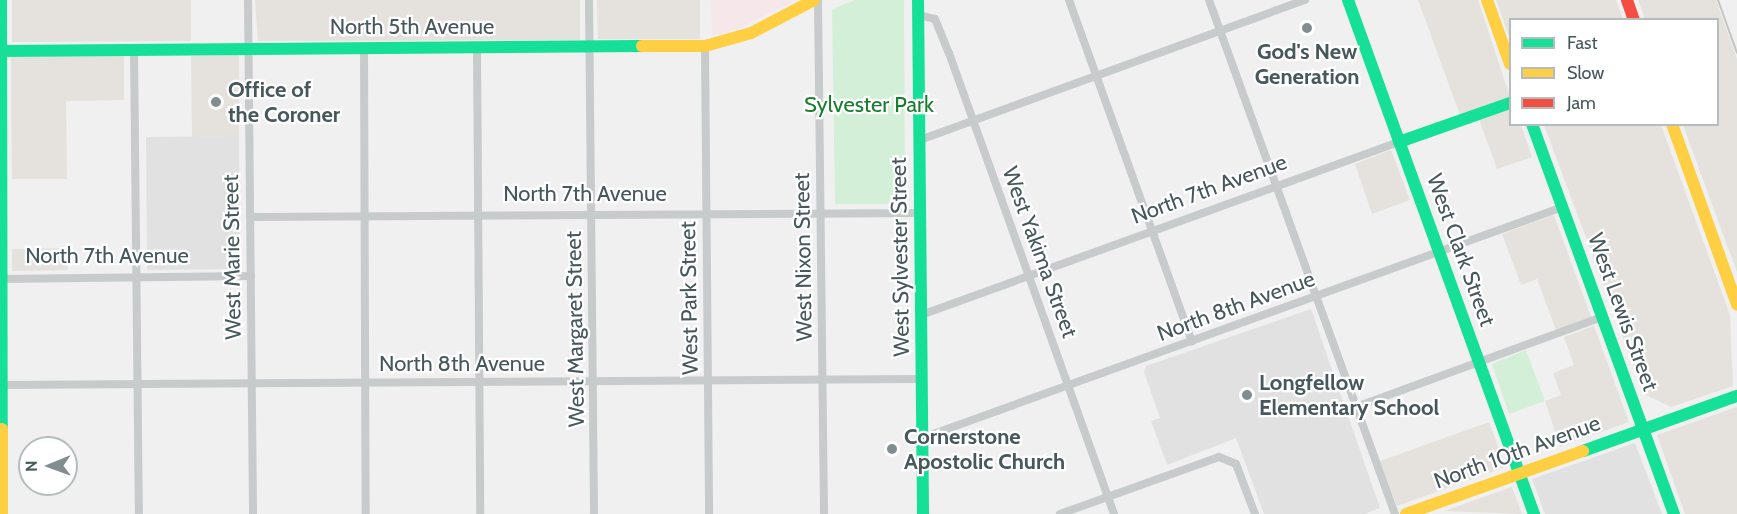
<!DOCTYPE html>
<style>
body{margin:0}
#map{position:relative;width:1737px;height:514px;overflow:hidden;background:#f0f0f0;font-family:Cabin,sans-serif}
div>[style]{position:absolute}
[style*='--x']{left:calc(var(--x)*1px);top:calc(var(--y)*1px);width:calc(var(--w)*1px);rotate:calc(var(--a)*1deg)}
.commercial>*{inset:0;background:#e5e2de}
.education>*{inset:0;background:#e2e1e2}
.medical>*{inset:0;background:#f6e7ea}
.green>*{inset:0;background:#d4efd7}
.street>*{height:8px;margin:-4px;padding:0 4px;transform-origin:4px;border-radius:4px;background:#c7cbcc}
.fast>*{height:12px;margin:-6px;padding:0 6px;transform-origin:6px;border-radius:6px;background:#16e098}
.slow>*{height:12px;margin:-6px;padding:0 6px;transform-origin:6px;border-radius:6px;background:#ffcf43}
.jam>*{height:12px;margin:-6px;padding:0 6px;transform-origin:6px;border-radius:6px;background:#f24e42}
.rail>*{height:2px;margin:-1px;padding:0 1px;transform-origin:1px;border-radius:1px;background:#c3c6c6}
.dots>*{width:16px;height:16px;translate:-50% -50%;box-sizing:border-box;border:3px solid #fff;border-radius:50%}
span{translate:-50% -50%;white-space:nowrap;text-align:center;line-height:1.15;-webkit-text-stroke:4.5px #fff;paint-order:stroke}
.street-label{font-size:22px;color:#47585c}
.poi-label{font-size:22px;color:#47585c;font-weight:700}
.left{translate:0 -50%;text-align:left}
.park-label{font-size:22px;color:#187d2e}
.legend{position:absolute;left:1509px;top:18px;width:210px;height:108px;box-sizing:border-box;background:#fff;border:2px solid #b5bcbe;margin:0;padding:8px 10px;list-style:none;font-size:18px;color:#47585c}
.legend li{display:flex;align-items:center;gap:12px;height:30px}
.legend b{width:30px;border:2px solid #b5bcbe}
.north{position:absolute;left:18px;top:436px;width:60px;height:60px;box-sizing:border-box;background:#fff;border:2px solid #b5bcbe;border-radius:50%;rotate:269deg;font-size:16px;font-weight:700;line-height:24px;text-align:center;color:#47585c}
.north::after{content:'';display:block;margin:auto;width:21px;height:27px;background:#828d90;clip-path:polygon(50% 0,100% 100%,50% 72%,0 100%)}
</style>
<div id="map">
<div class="commercial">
<i style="clip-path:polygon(12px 0,191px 0,191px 41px,12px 42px)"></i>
<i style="clip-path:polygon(255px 0,580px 0,580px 40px,258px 41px)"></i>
<i style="clip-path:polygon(597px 0,700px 0,700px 39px,598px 39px)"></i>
<i style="clip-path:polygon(1418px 0,1478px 0,1510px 97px,1460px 115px)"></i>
<i style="clip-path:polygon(1496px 0,1616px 0,1623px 19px,1510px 20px,1510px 39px)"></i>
<i style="clip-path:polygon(1638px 0,1716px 0,1737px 59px,1737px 272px,1683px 125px,1718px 124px,1718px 20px,1645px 19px)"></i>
<i style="clip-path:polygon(239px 55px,239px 136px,192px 137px,191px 56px)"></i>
<i style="clip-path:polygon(11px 56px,124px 56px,124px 100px,66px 101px,67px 179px,12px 179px)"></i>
<i style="clip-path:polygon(1510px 107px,1510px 124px,1521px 125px,1532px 157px,1497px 169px,1479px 119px)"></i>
<i style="clip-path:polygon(1544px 125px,1661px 125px,1730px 315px,1733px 386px,1671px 407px,1644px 394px)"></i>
<i style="clip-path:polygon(1391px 150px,1410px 200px,1372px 214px,1355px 164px)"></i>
<i style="clip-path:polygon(1554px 215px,1591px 317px,1556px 330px,1537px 279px,1521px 285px,1502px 234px)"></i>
<i style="clip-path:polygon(68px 248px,68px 270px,12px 271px,12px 249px)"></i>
<i style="clip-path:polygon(1594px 326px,1629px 422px,1560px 447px,1545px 401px,1561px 395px,1553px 373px,1574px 365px,1564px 337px)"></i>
<i style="clip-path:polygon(1737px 407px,1737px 514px,1685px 514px,1657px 435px)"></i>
<i style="clip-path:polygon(1489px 422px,1506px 467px,1397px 506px,1380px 461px)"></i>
<i style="clip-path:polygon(1512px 487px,1522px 514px,1444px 511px)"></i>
</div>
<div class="education">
<i style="clip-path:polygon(239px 136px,240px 269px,147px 270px,146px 137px)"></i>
<i style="clip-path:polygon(1311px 309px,1380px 508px,1364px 514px,1264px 514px,1236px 438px,1167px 465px,1151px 421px,1160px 418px,1144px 372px,1146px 366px)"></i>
<i style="clip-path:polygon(1635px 443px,1662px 514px,1545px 514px,1532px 479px)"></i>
</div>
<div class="medical">
<i style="clip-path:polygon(711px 0,797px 0,730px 33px,712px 35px)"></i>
</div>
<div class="green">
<i style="clip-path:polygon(855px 0,904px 0,905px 204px,835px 204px,832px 9px)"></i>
<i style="clip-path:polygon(1526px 350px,1545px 401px,1509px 414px,1492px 364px)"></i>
</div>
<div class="street">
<i style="--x:248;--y:0;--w:514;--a:89.44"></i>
<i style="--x:589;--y:0;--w:514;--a:89.44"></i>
<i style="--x:818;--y:0;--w:514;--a:89.33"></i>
<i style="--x:1069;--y:0;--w:363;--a:70.2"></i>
<i style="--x:1209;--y:0;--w:547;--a:70.11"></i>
<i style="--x:918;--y:15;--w:17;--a:13"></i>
<i style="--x:935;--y:19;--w:37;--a:68"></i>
<i style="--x:949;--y:53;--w:490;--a:70.3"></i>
<i style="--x:705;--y:46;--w:468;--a:89.5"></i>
<i style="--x:477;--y:47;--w:467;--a:89.6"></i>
<i style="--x:364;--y:48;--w:466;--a:89.8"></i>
<i style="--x:134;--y:49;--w:465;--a:89.4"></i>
<i style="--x:920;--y:140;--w:410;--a:-20"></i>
<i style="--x:250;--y:217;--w:670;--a:-0.34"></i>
<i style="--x:0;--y:279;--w:251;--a:-0.7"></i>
<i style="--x:921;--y:315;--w:508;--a:-19.9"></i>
<i style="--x:2;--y:385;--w:920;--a:-0.37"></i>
<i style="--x:1356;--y:407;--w:262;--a:-20.1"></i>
<i style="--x:922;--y:438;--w:681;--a:-19.82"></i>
<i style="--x:1060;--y:514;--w:169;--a:-19.7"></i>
<i style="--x:1219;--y:457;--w:18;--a:22"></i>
<i style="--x:1236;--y:464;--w:53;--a:69.2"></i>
</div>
<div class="fast">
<i style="--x:1;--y:0;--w:429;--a:89.9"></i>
<i style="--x:918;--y:0;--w:514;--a:89.44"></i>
<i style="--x:1348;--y:0;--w:547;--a:70.11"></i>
<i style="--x:0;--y:51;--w:642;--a:-0.45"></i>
<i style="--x:1532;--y:124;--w:415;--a:70"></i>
<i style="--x:1399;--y:142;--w:118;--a:-19.4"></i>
<i style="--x:1583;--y:451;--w:164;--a:-19.7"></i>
</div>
<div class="slow">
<i style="--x:1487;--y:0;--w:68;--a:70.2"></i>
<i style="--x:642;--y:46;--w:63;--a:0"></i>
<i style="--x:705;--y:46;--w:48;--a:-15.8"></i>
<i style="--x:751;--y:33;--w:71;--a:-27.6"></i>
<i style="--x:1672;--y:124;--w:192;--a:70.2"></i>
<i style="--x:2;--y:429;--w:85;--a:90"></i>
<i style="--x:1406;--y:514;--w:188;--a:-19.6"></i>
</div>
<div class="jam">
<i style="--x:1627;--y:0;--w:21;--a:71"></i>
</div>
<div class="rail">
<i style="--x:1718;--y:0;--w:56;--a:70.3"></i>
</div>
<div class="dots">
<i style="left:1307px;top:28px;background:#828d90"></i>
<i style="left:216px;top:102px;background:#828d90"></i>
<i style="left:1247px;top:395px;background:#828d90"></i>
<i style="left:892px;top:449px;background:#828d90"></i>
</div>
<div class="street-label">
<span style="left:412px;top:27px">North 5th Avenue</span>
<span style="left:1209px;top:189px;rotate:-20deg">North 7th Avenue</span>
<span style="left:585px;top:194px">North 7th Avenue</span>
<span style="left:1461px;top:250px;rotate:70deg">West Clark Street</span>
<span style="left:1040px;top:252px;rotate:70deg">West Yakima Street</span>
<span style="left:107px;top:256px">North 7th Avenue</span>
<span style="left:232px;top:257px;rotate:-91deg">West Marie Street</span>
<span style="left:803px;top:257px;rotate:-91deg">West Nixon Street</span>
<span style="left:900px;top:257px;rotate:-91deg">West Sylvester Street</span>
<span style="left:689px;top:298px;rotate:-91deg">West Park Street</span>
<span style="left:1236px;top:306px;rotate:-20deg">North 8th Avenue</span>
<span style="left:1623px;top:312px;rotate:70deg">West Lewis Street</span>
<span style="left:575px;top:329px;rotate:-91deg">West Margaret Street</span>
<span style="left:462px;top:364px">North 8th Avenue</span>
<span style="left:1517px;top:452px;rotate:-20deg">North 10th Avenue</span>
</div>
<div class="poi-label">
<span style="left:1307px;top:64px">God's New<br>Generation</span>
<span class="left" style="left:228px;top:102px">Office of<br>the Coroner</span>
<span class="left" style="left:1259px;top:395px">Longfellow<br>Elementary School</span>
<span class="left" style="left:904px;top:449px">Cornerstone<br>Apostolic Church</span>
</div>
<div class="park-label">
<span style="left:869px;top:105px">Sylvester Park</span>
</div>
<ul class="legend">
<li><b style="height:8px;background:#16e098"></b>Fast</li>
<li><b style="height:8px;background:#ffcf43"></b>Slow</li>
<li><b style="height:8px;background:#f24e42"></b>Jam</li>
</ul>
<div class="north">N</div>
</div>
